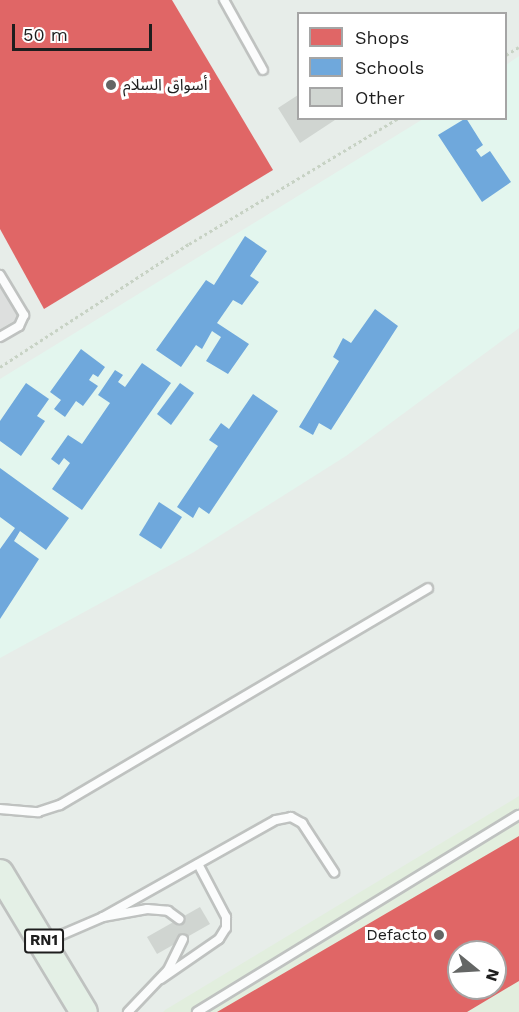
<!DOCTYPE html>
<meta charset="utf-8">
<style>
body{margin:0}
#map{position:relative;width:519px;height:1012px;overflow:hidden;background:#e7ede9;font-family:"Work Sans","Noto Sans Arabic",sans-serif}
div>[style]{position:absolute}
[style*='--x']{left:calc(var(--x)*1px);top:calc(var(--y)*1px);width:calc(var(--w)*1px);rotate:calc(var(--a)*1deg)}
.commercial>*{inset:0;background:#e2eede}
.education>*{inset:0;background:#e3f6ee}
.parking>*{inset:0;background:#dddfde}
.shops>*{inset:0;background:#e06666}
.schools>*{inset:0;background:#6fa8dc}
.building>*{inset:0;background:#d0d5d1}
.path>*{height:3px;margin-top:-1.5px;transform-origin:0;background:repeating-linear-gradient(90deg,#c7d2c4 0 3px,transparent 0 6px)}
.roads{filter:drop-shadow(2px 0 #bfc2c0) drop-shadow(-2px 0 #bfc2c0) drop-shadow(0 2px #bfc2c0) drop-shadow(0 -2px #bfc2c0)}
.service>*{height:8px;margin:-4px;padding:0 4px;transform-origin:4px;border-radius:4px;background:#fbfcfc}
.primary>*{height:26px;margin:-13px;padding:0 13px;transform-origin:13px;border-radius:13px;background:#e4f0e6}
.dots>*{width:16px;height:16px;translate:-50% -50%;box-sizing:border-box;border:3px solid #fff;border-radius:50%}
span{translate:-50% -50%;white-space:nowrap;text-align:center;line-height:1.15;-webkit-text-stroke:6px #fff;paint-order:stroke}
.shield-label span{padding:2px 4px;background:#fff;border:2px solid;border-radius:4px;-webkit-text-stroke-width:0}
.shield-label{font-size:15px;color:#1e1e1e;font-weight:700}
.poi-label{font-size:16px;color:#1e1e1e}
.left{translate:0 -50%;text-align:left}
.right{translate:-100% -50%;text-align:right}
.legend{position:absolute;left:297px;top:12px;width:210px;height:108px;box-sizing:border-box;background:#fff;border:2px solid #a5a5a5;margin:0;padding:8px 10px;list-style:none;font-size:18px;color:#1e1e1e}
.legend li{display:flex;align-items:center;gap:12px;height:30px}
.legend b{width:30px;border:2px solid #a5a5a5}
.north{position:absolute;left:447px;top:940px;width:60px;height:60px;box-sizing:border-box;background:#fff;border:2px solid #a5a5a5;border-radius:50%;rotate:108deg;font-size:16px;font-weight:700;line-height:24px;text-align:center;color:#1e1e1e}
.north::after{content:'';display:block;margin:auto;width:21px;height:27px;background:#646665;clip-path:polygon(50% 0,100% 100%,50% 72%,0 100%)}
.scale{position:absolute;left:12px;top:24px;width:140px;height:27px;box-sizing:border-box;border:3px solid #1e1e1e;border-top:0;padding-left:8px;font-size:18px;line-height:21px;white-space:nowrap;color:#1e1e1e;-webkit-text-stroke:4px #fff;paint-order:stroke}
</style>
<div id="map">
<div class="commercial">
<i style="clip-path:polygon(evenodd,519px 796px,519px 1012px,163px 1012px,165px 1010px,519px 796px,459px 952px,495px 952px,495px 988px,459px 988px,459px 952px)"></i>
</div>
<div class="education">
<i style="clip-path:polygon(519px 56px,519px 328px,346px 456px,194px 552px,0 658px,0 379px,423px 119px,506px 118px,506px 65px)"></i>
</div>
<div class="parking">
<i style="clip-path:polygon(0 278px,22px 316px,0 329px)"></i>
</div>
<div class="shops">
<i style="clip-path:polygon(0 0,172px 0,273px 170px,44px 309px,0 229px)"></i>
<i style="clip-path:polygon(evenodd,519px 836px,519px 981px,467px 1012px,217px 1012px,519px 836px,459px 952px,495px 952px,495px 988px,459px 988px,459px 952px)"></i>
</div>
<div class="schools">
<i style="clip-path:polygon(466px 118px,483px 145px,476px 150px,481px 157px,490px 151px,511px 182px,482px 202px,438px 135px)"></i>
<i style="clip-path:polygon(245px 236px,267px 251px,250px 276px,259px 282px,242px 305px,233px 300px,217px 323px,249px 344px,228px 374px,206px 361px,221px 337px,212px 331px,202px 349px,196px 345px,181px 367px,156px 350px,206px 280px,214px 285px)"></i>
<i style="clip-path:polygon(375px 309px,398px 326px,331px 430px,319px 423px,313px 435px,299px 427px,339px 361px,333px 357px,343px 338px,351px 343px)"></i>
<i style="clip-path:polygon(81px 349px,105px 367px,98px 377px,93px 374px,89px 380px,98px 386px,83px 406px,76px 401px,65px 417px,54px 409px,61px 400px,50px 392px)"></i>
<i style="clip-path:polygon(142px 363px,171px 383px,82px 510px,52px 489px,70px 463px,64px 458px,59px 465px,51px 459px,68px 435px,82px 444px,110px 403px,98px 395px,115px 370px,123px 375px,118px 382px,125px 387px)"></i>
<i style="clip-path:polygon(26px 383px,49px 399px,37px 416px,45px 421px,21px 456px,0 441px,0 421px)"></i>
<i style="clip-path:polygon(180px 383px,194px 393px,171px 425px,157px 414px)"></i>
<i style="clip-path:polygon(253px 394px,278px 411px,209px 514px,199px 507px,193px 518px,177px 507px,218px 446px,209px 440px,221px 423px,229px 429px)"></i>
<i style="clip-path:polygon(0 468px,69px 518px,46px 550px,20px 531px,14px 541px,39px 559px,0 619px,0 549px,15px 528px,0 517px)"></i>
<i style="clip-path:polygon(159px 502px,182px 517px,161px 549px,139px 535px)"></i>
</div>
<div class="building">
<i style="clip-path:polygon(298px 95px,298px 118px,338px 118px,300px 143px,278px 108px)"></i>
<i style="clip-path:polygon(200px 907px,210px 924px,157px 954px,147px 937px)"></i>
</div>
<div class="path">
<i style="--x:506;--y:55;--w:15;--a:-32"></i>
<i style="--x:0;--y:367;--w:225;--a:-33.1"></i>
<i style="--x:189;--y:244;--w:245;--a:-31"></i>
</div>
<div class="roads">
<div class="service">
<i style="--x:224;--y:0;--w:80;--a:60.9"></i>
<i style="--x:0;--y:275;--w:47;--a:59"></i>
<i style="--x:24;--y:315;--w:12;--a:114"></i>
<i style="--x:19;--y:326;--w:22;--a:150"></i>
<i style="--x:0;--y:809;--w:38;--a:5"></i>
<i style="--x:38;--y:812;--w:23;--a:-18"></i>
<i style="--x:60;--y:805;--w:427;--a:-30.5"></i>
<i style="--x:103;--y:917;--w:198;--a:-29.3"></i>
<i style="--x:276;--y:820;--w:15;--a:-11"></i>
<i style="--x:291;--y:817;--w:13;--a:29"></i>
<i style="--x:302;--y:823;--w:59;--a:56.9"></i>
<i style="--x:45;--y:942;--w:63;--a:-23.3"></i>
<i style="--x:103;--y:917;--w:45;--a:-10.3"></i>
<i style="--x:147;--y:909;--w:21;--a:5"></i>
<i style="--x:168;--y:911;--w:14;--a:36"></i>
<i style="--x:161;--y:979;--w:70;--a:-34.6"></i>
<i style="--x:219;--y:939;--w:13;--a:-58"></i>
<i style="--x:226;--y:928;--w:11;--a:-90"></i>
<i style="--x:226;--y:917;--w:60;--a:-117.8"></i>
<i style="--x:128;--y:1012;--w:58;--a:-46.4"></i>
<i style="--x:168;--y:970;--w:34;--a:-64"></i>
<i style="--x:197;--y:1012;--w:377;--a:-31.5"></i>
</div>
<div class="primary">
<i style="--x:0;--y:873;--w:162;--a:58.9"></i>
</div>
</div>
<div class="dots">
<i style="left:111px;top:85px;background:#646665"></i>
<i style="left:439px;top:935px;background:#646665"></i>
</div>
<div class="shield-label">
<span style="left:44px;top:941px">RN1</span>
</div>
<div class="poi-label">
<span class="left" style="left:123px;top:85px">أسواق السلام</span>
<span class="right" style="left:427px;top:935px">Defacto</span>
</div>
<ul class="legend">
<li><b style="height:16px;background:#e06666"></b>Shops</li>
<li><b style="height:16px;background:#6fa8dc"></b>Schools</li>
<li><b style="height:16px;background:#d0d5d1"></b>Other</li>
</ul>
<div class="north">N</div>
<div class="scale">50 m</div>
</div>
